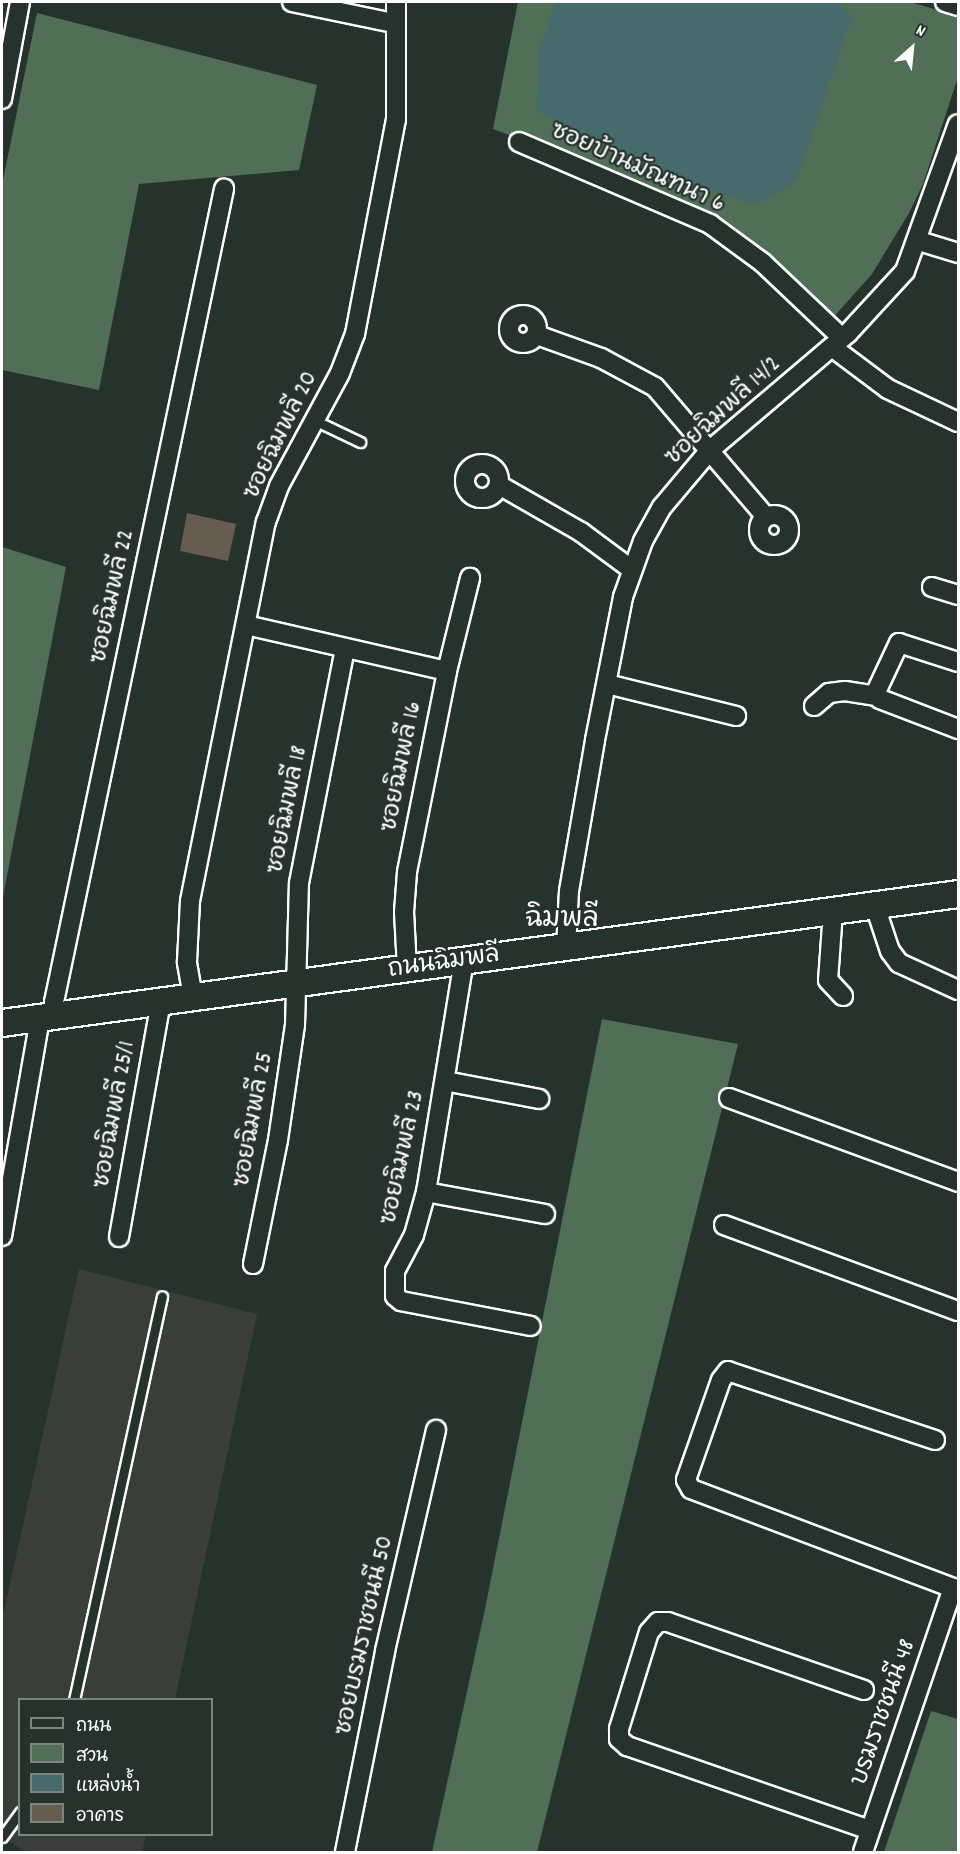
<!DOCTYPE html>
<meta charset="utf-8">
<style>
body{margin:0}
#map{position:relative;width:960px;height:1854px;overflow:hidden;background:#26332d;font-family:Dekko,"Playpen Sans Thai",sans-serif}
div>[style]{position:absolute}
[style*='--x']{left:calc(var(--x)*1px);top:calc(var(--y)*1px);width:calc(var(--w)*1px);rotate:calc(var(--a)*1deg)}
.built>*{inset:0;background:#393f38}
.green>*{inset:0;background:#516e56}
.water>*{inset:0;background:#476a6c}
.building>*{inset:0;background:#665c50}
.roads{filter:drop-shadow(2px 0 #fff) drop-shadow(-2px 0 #fff) drop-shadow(0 2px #fff) drop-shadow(0 -2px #fff)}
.lane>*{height:9px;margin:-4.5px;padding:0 4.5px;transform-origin:4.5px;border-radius:4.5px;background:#26332d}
.street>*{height:18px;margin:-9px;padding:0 9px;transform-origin:9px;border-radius:9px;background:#26332d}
.street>.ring{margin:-9px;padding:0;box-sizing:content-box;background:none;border:18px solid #26332d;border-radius:50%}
.secondary>*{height:26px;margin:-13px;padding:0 13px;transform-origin:13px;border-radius:13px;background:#26332d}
span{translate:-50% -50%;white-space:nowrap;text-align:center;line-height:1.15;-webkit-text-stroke:4.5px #26332d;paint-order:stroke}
.street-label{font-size:24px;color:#fff}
.quarter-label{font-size:27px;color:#fff}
.frame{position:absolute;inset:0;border:3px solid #fff;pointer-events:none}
.legend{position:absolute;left:18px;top:1698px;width:195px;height:138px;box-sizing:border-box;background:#26332d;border:2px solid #7d8581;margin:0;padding:8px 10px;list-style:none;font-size:18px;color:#fff}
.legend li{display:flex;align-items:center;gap:12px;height:30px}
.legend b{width:30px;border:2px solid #7d8581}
.north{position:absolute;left:882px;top:18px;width:60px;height:60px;-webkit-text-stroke:4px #26332d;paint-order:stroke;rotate:27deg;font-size:16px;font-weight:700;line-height:24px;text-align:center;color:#fff}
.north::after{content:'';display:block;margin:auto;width:21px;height:27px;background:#fff;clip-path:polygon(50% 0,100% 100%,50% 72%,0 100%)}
</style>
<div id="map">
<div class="built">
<i style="clip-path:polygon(79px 1269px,257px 1314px,175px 1699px,20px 1700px,20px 1834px,146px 1835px,142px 1852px,27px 1852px,2px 1837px,2px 1621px)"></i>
</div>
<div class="green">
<i style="clip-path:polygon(518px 2px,910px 2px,958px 16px,958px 77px,923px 184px,909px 213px,872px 274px,831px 320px,682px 203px,650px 186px,493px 129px)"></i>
<i style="clip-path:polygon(37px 13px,317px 85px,299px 170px,139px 184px,99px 390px,2px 370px,2px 185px)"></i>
<i style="clip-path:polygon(2px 547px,66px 567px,2px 902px)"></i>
<i style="clip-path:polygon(602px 1019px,738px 1044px,537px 1852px,432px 1852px,485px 1609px)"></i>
<i style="clip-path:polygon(931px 1711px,958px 1719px,958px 1852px,884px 1852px)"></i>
</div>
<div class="water">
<i style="clip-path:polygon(556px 2px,837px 3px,852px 17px,796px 180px,758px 205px,670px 177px,537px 111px,539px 49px)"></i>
</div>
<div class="building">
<i style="clip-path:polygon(187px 513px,236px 524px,228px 561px,180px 551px)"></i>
</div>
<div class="roads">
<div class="lane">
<i style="--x:316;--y:421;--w:49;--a:25.5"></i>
<i style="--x:74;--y:1700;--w:413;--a:-77.7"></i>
<i style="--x:2;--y:1837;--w:31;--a:-54"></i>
</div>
<div class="street">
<i style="--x:292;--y:2;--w:103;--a:11.7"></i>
<i style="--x:945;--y:2;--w:14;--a:17"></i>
<i style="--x:2;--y:99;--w:99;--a:-79.5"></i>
<i style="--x:519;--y:142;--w:208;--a:23.2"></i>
<i style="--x:710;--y:224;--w:66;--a:36.3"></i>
<i style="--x:763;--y:263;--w:109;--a:43.5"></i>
<i style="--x:919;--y:241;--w:41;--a:17.1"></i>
<i class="ring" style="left:509px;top:315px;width:10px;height:10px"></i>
<i style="--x:537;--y:335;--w:68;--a:19.8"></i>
<i style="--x:601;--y:358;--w:61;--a:28.2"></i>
<i style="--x:655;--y:387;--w:171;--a:49.5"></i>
<i style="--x:832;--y:347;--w:70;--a:36.9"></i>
<i style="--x:888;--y:389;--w:77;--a:25.2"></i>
<i class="ring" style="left:465px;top:464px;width:16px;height:16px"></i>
<i style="--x:499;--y:485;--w:95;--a:29.8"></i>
<i style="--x:581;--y:532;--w:62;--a:36.5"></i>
<i class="ring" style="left:759px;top:515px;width:12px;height:12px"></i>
<i style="--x:932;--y:587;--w:27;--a:17"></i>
<i style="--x:246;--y:625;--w:206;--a:12.9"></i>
<i style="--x:958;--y:662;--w:62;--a:-162.1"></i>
<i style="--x:899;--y:643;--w:54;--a:115.1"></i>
<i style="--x:876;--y:692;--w:8;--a:60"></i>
<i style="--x:880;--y:699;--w:84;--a:21"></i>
<i style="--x:607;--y:684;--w:133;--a:13.9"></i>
<i style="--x:814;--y:706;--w:20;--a:-41"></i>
<i style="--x:829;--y:693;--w:16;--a:-7"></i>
<i style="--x:845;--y:691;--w:32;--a:9"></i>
<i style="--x:875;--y:906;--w:47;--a:71.6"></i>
<i style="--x:890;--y:951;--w:15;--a:53"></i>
<i style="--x:899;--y:963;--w:65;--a:24.6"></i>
<i style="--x:833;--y:911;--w:69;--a:94.1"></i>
<i style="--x:828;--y:980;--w:22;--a:47"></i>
<i style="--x:566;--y:948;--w:57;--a:-87"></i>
<i style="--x:569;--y:891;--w:153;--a:-80.2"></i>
<i style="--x:595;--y:740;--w:146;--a:-78.9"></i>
<i style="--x:623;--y:597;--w:59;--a:-70.3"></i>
<i style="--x:643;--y:541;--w:39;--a:-61"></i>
<i style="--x:662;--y:507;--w:75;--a:-49.9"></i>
<i style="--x:710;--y:450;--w:181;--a:-40.3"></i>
<i style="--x:848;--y:333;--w:84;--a:-47.4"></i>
<i style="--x:905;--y:271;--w:156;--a:-70.2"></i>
<i style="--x:464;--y:960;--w:235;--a:99.3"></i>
<i style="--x:426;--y:1192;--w:45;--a:105.6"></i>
<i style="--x:414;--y:1235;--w:41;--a:117.8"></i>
<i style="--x:395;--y:1271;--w:25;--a:90"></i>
<i style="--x:395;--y:1296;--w:8;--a:40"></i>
<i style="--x:401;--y:1301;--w:132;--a:10.9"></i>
<i style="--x:407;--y:969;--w:57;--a:-93"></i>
<i style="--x:404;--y:912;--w:40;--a:-85.7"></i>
<i style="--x:407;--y:872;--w:205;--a:-78.7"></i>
<i style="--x:447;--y:671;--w:96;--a:-76.1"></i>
<i style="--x:193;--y:997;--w:36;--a:-100"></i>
<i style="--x:187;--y:962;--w:61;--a:-87.2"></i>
<i style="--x:190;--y:901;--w:387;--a:-78.7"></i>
<i style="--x:266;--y:522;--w:38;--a:-70"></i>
<i style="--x:279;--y:486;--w:128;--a:-61.6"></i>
<i style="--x:340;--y:373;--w:42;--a:-69"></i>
<i style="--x:355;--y:334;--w:218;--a:-79.2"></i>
<i style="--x:396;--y:120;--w:118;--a:-90"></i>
<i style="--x:54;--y:1016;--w:14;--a:-90"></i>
<i style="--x:54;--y:1002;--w:831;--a:-78.19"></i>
<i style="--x:445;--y:1081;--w:96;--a:10.8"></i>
<i style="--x:729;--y:1098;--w:244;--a:20.1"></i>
<i style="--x:426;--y:1192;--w:121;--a:10.5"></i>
<i style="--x:724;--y:1225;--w:249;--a:20.2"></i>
<i style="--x:2;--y:1236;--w:221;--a:-80.1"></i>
<i style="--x:119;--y:1237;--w:239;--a:-79.9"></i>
<i style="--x:253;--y:1264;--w:126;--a:-78.6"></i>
<i style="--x:278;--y:1140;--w:116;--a:-81.6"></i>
<i style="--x:295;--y:1025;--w:142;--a:-88.4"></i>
<i style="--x:299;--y:883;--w:239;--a:-78.9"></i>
<i style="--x:935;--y:1440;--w:218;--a:-161.6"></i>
<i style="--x:728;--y:1371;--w:11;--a:128"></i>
<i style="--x:721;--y:1380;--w:106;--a:109.3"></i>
<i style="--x:686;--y:1480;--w:10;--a:61"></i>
<i style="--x:691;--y:1489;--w:285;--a:20.7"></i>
<i style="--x:864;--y:1690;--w:207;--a:-160.9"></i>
<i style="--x:668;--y:1622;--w:10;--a:180"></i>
<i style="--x:658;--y:1622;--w:13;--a:132"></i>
<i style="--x:649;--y:1632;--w:102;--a:107.2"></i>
<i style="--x:619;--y:1729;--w:10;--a:90"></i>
<i style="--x:619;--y:1739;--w:11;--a:41"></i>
<i style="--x:627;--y:1746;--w:257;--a:19.1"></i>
<i style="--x:345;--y:1852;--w:205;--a:-78.7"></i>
<i style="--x:385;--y:1651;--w:227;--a:-77"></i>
<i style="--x:863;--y:1852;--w:279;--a:-71.2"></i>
</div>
<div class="secondary">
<i style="--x:2;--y:1023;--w:965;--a:-7.68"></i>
</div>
</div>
<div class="street-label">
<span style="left:637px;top:169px;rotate:24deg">ซอยบ้านมัณฑนา 6</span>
<span style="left:724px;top:412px;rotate:-43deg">ซอยฉิมพลี 14/2</span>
<span style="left:282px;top:436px;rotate:-64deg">ซอยฉิมพลี 20</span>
<span style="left:114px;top:597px;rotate:-78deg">ซอยฉิมพลี 22</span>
<span style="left:403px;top:767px;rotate:-79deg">ซอยฉิมพลี 16</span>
<span style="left:289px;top:810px;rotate:-79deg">ซอยฉิมพลี 18</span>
<span style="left:444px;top:964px;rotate:-8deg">ถนนฉิมพลี</span>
<span style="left:116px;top:1115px;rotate:-80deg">ซอยฉิมพลี 25/1</span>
<span style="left:255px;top:1120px;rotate:-80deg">ซอยฉิมพลี 25</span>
<span style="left:404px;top:1158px;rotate:-78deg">ซอยฉิมพลี 23</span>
<span style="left:366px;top:1636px;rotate:-78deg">ซอยบรมราชชนนี 50</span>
<span style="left:885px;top:1713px;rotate:-71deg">บรมราชชนนี 48</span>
</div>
<div class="quarter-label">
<span style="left:562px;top:921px">ฉิมพลี</span>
</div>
<div class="frame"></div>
<ul class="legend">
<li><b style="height:8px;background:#26332d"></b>ถนน</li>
<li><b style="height:16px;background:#516e56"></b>สวน</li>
<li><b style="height:16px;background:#476a6c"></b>แหล่งน้ำ</li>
<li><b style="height:16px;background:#665c50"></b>อาคาร</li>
</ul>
<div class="north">N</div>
</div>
